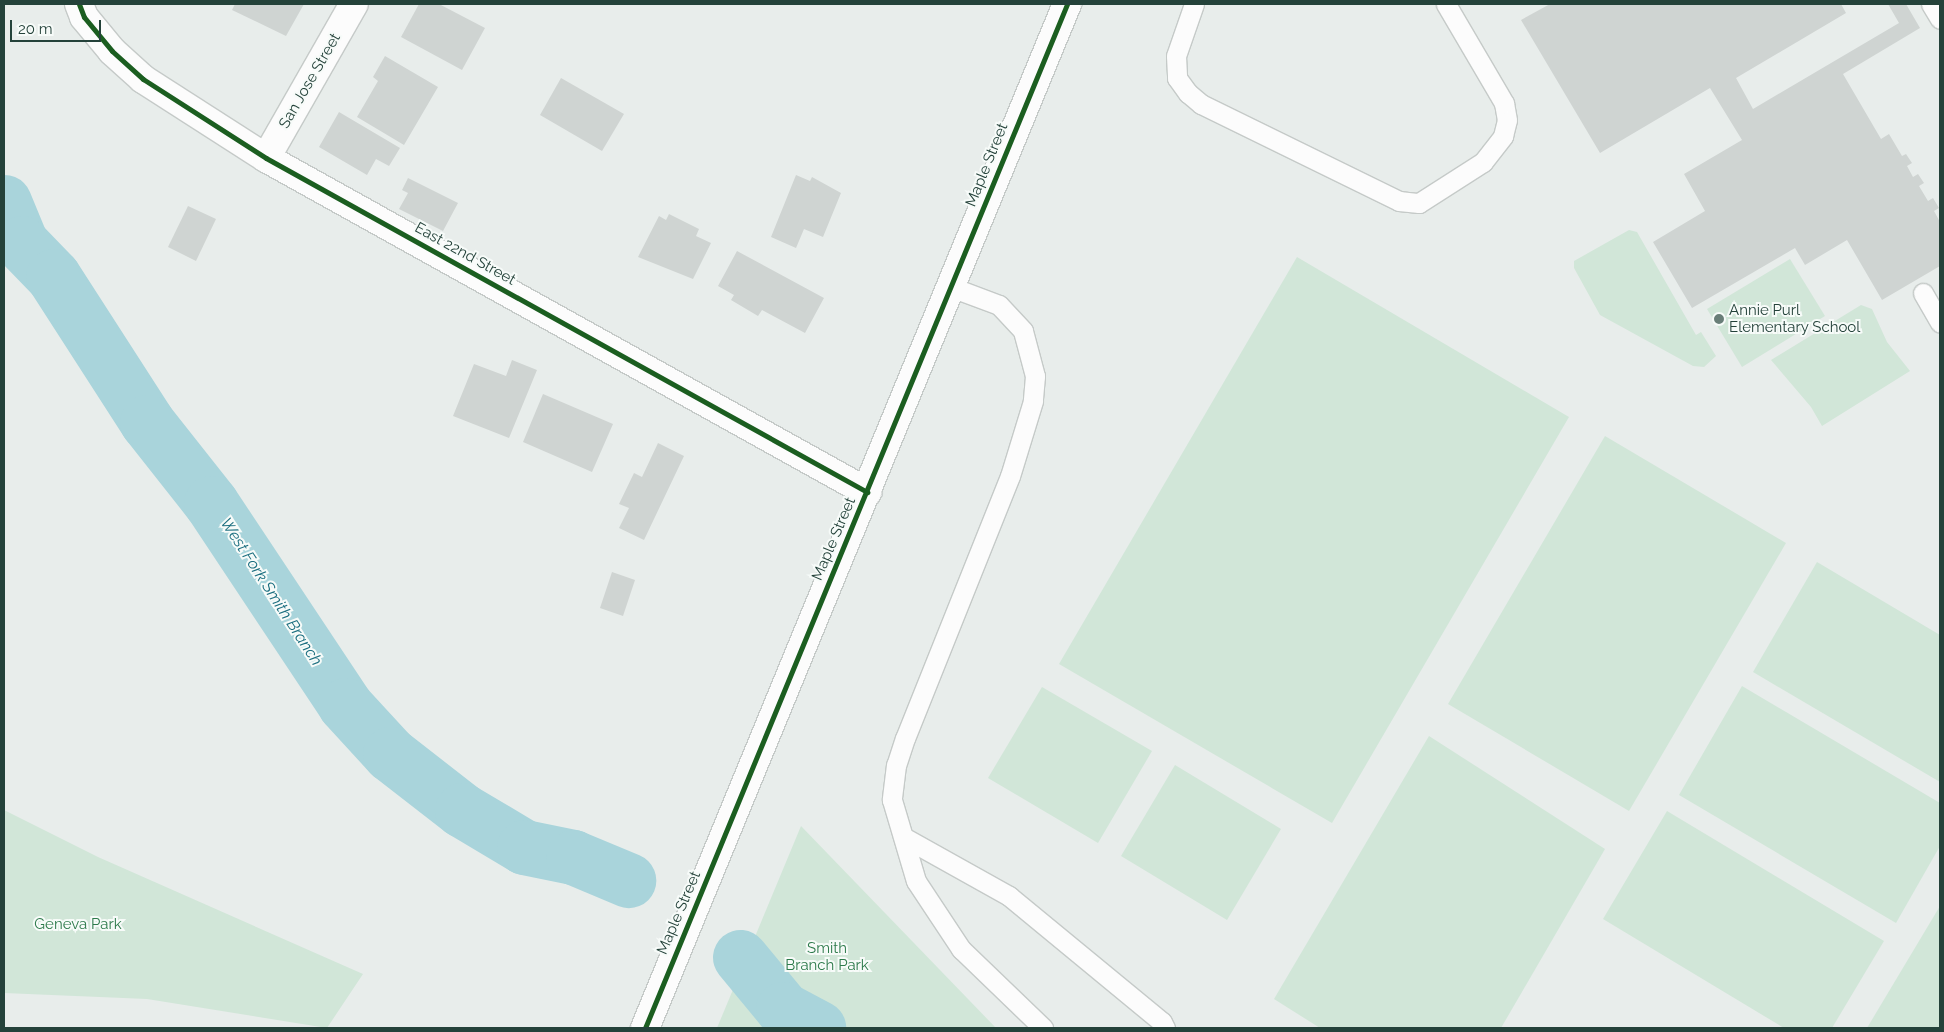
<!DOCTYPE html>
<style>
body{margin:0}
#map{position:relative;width:1944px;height:1032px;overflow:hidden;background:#e8edeb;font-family:Raleway,sans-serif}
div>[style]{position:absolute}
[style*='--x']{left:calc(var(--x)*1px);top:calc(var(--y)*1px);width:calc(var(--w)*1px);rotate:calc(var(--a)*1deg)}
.green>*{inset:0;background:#d1e6d8}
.river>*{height:55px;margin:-27.5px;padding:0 27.5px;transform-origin:27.5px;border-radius:27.5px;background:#a9d4db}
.building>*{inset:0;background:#cfd4d2}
.roads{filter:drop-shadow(1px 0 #c5cac8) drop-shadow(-1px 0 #c5cac8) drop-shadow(0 1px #c5cac8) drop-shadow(0 -1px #c5cac8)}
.lane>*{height:19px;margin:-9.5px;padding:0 9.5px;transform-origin:9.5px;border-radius:9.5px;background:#fcfcfc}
.street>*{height:28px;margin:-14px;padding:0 14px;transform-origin:14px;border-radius:14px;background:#fcfcfc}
.secondary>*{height:28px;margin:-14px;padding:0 14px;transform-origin:14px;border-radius:14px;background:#fcfcfc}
.cycleway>*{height:5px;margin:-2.5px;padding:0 2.5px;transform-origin:2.5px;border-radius:2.5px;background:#1b5e20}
.dots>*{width:14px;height:14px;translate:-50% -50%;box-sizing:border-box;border:2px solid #f7fbf9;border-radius:50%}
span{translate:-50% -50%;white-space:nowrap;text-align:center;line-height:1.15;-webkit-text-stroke:4px #f7fbf9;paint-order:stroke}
.street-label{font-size:15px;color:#24423a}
.poi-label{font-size:15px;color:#24423a}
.left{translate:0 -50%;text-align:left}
.park-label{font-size:15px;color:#2d7a4b}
.water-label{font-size:16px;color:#1c6f80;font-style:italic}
.frame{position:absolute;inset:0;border:5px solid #24423a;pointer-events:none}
.scale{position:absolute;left:10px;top:20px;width:91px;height:22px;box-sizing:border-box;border:2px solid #24423a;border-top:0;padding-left:6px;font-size:15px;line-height:18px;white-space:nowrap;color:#24423a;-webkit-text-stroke:4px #f7fbf9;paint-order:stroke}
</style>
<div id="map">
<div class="green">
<i style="clip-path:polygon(1629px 230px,1637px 232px,1696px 335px,1701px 332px,1716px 356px,1704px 367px,1693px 366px,1600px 315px,1574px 268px,1574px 261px)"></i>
<i style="clip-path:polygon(1297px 257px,1569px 417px,1332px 823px,1059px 664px)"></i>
<i style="clip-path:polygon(1790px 259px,1825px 316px,1742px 367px,1707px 309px)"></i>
<i style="clip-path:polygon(1861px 305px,1872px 309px,1887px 342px,1910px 371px,1822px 426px,1811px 407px,1771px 360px)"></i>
<i style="clip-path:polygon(1605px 436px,1786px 543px,1629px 811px,1448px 704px)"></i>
<i style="clip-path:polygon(1817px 562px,1940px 635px,1940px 782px,1753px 672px)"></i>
<i style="clip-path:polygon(1742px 686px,1940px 803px,1940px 846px,1896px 923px,1679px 795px)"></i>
<i style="clip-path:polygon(1042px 687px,1152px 751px,1098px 843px,988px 778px)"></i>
<i style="clip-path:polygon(1429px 736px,1605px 849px,1501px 1028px,1320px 1028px,1274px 999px)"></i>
<i style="clip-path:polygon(1175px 765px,1281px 829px,1227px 920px,1121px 856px)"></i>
<i style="clip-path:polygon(4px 810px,98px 857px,363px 974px,327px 1028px,147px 999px,4px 993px)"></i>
<i style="clip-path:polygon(1667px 811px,1884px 941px,1832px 1028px,1784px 1028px,1603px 919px)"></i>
<i style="clip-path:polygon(801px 826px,996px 1028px,717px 1028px)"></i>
<i style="clip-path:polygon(1940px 906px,1940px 1028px,1867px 1028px)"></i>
</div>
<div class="river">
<i style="--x:4;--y:202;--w:44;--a:67.5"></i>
<i style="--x:21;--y:243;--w:46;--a:45.9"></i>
<i style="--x:53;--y:276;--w:174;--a:57.2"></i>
<i style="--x:147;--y:422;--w:103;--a:51.7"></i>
<i style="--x:211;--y:503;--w:242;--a:56.4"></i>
<i style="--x:345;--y:705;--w:67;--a:47.4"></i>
<i style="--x:390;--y:754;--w:91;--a:37.9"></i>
<i style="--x:462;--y:810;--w:72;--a:30.8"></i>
<i style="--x:524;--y:847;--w:50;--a:11.5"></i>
<i style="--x:573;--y:857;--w:60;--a:22.7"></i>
<i style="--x:740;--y:957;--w:67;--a:50.4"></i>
<i style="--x:783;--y:1009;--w:40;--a:28"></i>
</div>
<div class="building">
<i style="clip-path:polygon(235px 4px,304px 4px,286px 36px,232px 10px)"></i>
<i style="clip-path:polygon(419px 4px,439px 4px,485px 28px,462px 70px,401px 37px)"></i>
<i style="clip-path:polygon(1550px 4px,1841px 4px,1846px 13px,1736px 78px,1753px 109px,1899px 23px,1888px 4px,1906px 4px,1920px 28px,1843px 74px,1881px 139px,1889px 134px,1902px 156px,1906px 154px,1912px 163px,1907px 166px,1913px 177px,1918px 174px,1924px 183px,1919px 186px,1928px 201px,1933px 198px,1939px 208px,1934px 211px,1940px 222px,1940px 266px,1882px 300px,1847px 240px,1805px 265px,1795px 248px,1692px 308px,1653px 242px,1705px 211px,1684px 174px,1742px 140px,1710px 88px,1600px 153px,1521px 20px)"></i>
<i style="clip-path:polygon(385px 56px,438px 87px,404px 145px,357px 117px,378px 81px,373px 77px)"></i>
<i style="clip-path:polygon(561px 78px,624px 114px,602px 151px,540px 115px)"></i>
<i style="clip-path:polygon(339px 112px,400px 148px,389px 166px,376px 159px,367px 175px,319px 147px)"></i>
<i style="clip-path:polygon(796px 175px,810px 181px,812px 177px,841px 193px,823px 237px,804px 229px,796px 248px,771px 237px)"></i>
<i style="clip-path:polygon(408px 178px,458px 203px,443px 231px,399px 209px,408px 193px,402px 190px)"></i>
<i style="clip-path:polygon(188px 206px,216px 219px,196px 261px,168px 247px)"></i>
<i style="clip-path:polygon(669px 214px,699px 229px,696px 236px,711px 243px,693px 279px,638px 257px,659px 216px,666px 220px)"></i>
<i style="clip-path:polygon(737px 251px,824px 298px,805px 333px,762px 310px,758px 316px,731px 300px,734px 295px,718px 286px)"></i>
<i style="clip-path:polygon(512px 360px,537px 370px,509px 438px,453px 416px,474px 364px,506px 376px)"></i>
<i style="clip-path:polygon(543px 394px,613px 424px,592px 472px,523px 442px)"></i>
<i style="clip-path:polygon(658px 443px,684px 456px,644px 540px,619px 528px,629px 508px,619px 504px,634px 473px,642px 477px)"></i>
<i style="clip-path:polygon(612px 572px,635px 580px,623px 616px,600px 608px)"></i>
</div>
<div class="roads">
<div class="lane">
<i style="--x:1194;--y:4;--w:55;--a:109.1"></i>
<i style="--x:1176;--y:56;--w:22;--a:87"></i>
<i style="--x:1177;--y:78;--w:19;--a:54"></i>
<i style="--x:1188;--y:93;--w:17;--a:40"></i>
<i style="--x:1201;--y:104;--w:220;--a:26.1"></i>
<i style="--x:1399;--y:201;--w:20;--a:6"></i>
<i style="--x:1419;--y:203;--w:76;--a:-32.6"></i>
<i style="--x:1483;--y:162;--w:33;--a:-52"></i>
<i style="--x:1503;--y:136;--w:16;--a:-76"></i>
<i style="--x:1507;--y:120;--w:17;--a:-100"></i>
<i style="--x:1504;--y:103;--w:115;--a:-120.4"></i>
<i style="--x:1931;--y:4;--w:17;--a:59"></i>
<i style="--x:951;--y:287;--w:51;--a:20.6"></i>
<i style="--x:999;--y:305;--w:35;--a:47"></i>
<i style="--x:1023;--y:331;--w:47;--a:75.1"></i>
<i style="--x:1035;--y:376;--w:25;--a:95"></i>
<i style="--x:1033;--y:401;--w:78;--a:107"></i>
<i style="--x:1010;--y:476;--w:282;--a:111.8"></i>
<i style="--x:905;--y:738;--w:28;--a:108"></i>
<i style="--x:896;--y:765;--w:35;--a:97"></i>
<i style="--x:892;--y:800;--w:84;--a:73.5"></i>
<i style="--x:916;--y:881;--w:82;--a:56.5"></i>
<i style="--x:961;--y:949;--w:114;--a:43.9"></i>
<i style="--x:1923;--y:293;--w:34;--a:60"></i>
<i style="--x:907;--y:839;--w:117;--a:29.2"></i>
<i style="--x:1009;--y:896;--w:198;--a:39.5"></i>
<i style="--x:1162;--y:1022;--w:7;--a:63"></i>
</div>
<div class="street">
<i style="--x:79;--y:4;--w:14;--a:69"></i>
<i style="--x:84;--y:17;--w:44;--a:50.5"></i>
<i style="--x:112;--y:51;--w:42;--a:42.1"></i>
<i style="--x:143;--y:79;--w:146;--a:32.7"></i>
<i style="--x:266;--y:158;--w:688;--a:29.06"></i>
<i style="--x:266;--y:158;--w:177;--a:-60.3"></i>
</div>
<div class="secondary">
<i style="--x:645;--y:1028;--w:1108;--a:-67.6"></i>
</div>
</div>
<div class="cycleway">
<i style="--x:79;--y:4;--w:14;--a:69"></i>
<i style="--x:84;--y:17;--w:44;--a:50.5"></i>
<i style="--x:112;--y:51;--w:42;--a:42.1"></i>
<i style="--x:143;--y:79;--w:146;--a:32.7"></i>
<i style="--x:266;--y:158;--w:688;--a:29.06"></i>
<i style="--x:645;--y:1028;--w:1108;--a:-67.6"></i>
</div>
<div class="dots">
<i style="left:1719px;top:319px;background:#697e78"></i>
</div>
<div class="street-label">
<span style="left:310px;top:81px;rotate:-60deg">San Jose Street</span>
<span style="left:987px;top:165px;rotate:-68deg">Maple Street</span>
<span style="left:465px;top:254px;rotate:29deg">East 22nd Street</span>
<span style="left:834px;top:539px;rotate:-67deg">Maple Street</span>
<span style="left:679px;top:913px;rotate:-67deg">Maple Street</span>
</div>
<div class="poi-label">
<span class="left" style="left:1729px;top:319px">Annie Purl<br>Elementary School</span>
</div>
<div class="park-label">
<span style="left:78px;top:925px">Geneva Park</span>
<span style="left:827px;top:957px">Smith<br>Branch Park</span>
</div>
<div class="water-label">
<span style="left:271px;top:592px;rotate:57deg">West Fork Smith Branch</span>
</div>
<div class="frame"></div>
<div class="scale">20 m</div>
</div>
